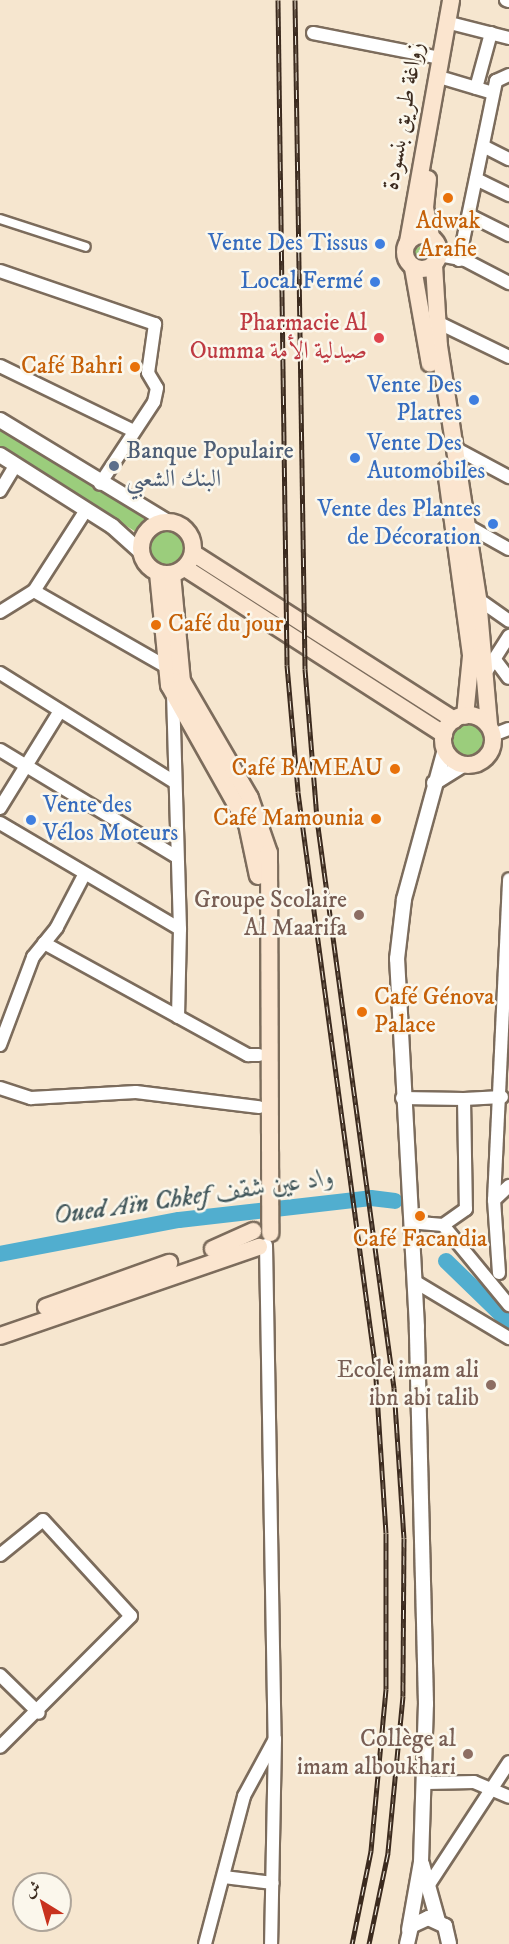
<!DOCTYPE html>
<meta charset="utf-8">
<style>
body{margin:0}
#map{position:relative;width:509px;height:1944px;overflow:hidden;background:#f6e6cf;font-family:"IM FELL DW Pica",Amiri,serif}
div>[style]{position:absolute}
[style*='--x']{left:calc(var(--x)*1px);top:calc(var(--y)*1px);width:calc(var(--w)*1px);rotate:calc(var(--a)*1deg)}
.green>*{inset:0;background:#9bcd7c}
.round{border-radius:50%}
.river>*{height:16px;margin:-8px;padding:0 8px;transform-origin:8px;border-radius:8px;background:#51aecf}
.roads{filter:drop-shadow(2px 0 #7c6c5c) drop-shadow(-2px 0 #7c6c5c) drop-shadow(0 2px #7c6c5c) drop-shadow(0 -2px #7c6c5c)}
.pedestrian>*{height:8px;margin:-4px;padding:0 4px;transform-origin:4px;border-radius:4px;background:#fff}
.minor>*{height:12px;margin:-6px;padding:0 6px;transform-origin:6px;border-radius:6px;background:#fff}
.tertiary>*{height:14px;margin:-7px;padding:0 7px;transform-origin:7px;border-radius:7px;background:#fff}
.secondary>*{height:16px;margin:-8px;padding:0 8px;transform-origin:8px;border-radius:8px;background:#fbe5cf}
.secondary>.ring{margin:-8px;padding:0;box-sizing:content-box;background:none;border:16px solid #fbe5cf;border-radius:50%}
.rail>*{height:5px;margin-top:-2.5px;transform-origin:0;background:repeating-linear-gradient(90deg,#fbf7ec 0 9px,#3b2a1e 0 18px);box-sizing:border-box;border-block:2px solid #3b2a1e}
.dots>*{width:16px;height:16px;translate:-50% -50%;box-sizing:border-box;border:3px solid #fbf7ec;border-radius:50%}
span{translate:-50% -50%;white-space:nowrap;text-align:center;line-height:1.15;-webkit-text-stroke:5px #fbf7ec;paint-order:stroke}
.street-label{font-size:24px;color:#3b2a1e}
.food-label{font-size:24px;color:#c56008}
.right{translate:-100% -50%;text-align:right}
.left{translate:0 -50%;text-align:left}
.shop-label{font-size:24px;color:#366cbe}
.health-label{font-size:24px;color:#be3a42}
.service-label{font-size:24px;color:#4e5e75}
.education-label{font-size:24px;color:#785e54}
.water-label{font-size:26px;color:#43585c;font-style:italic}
.north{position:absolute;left:12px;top:1872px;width:60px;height:60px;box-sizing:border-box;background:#fbf7ec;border:2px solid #aea59a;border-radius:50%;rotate:323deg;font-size:16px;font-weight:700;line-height:24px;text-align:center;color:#3b2a1e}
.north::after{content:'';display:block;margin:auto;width:21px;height:27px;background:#c8321e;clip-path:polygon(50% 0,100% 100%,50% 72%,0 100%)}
</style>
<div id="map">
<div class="green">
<i class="round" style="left:413px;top:246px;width:20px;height:20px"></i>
<i style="clip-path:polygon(0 427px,145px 519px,136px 532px,0 446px)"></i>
<i class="round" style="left:149px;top:529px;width:38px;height:38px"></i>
<i class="round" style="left:447px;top:722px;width:36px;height:36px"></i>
</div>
<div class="river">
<i style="--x:0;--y:1254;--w:182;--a:-10.8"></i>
<i style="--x:179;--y:1220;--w:193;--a:-6.5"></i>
<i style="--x:371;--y:1198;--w:24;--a:7"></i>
<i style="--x:446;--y:1261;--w:88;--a:44.1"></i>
</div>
<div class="roads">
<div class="pedestrian">
<i style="--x:0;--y:219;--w:90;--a:18"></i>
</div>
<div class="minor">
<i style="--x:506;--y:0;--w:3;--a:18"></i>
<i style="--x:446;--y:22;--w:65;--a:14.3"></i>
<i style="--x:313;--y:33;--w:129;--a:11.1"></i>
<i style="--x:446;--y:79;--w:49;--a:16.6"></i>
<i style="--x:476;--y:88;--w:57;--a:-74.7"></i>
<i style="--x:483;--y:146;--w:29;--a:27"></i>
<i style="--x:476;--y:179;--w:37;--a:26"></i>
<i style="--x:469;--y:215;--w:45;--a:26.6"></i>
<i style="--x:439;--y:255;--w:26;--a:11"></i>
<i style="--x:465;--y:260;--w:50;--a:27.6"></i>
<i style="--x:459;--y:260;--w:183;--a:-78.3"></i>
<i style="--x:496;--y:81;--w:14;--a:-25"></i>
<i style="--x:0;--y:271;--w:164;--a:18.9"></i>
<i style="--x:155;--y:324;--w:49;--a:98.1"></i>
<i style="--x:148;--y:373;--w:17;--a:59"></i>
<i style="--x:157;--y:388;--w:14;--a:102"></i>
<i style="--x:154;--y:402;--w:98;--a:123.4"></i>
<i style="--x:437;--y:322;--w:80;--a:25.9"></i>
<i style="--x:0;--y:366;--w:149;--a:25.9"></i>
<i style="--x:453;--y:447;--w:64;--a:28.2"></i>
<i style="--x:0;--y:491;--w:29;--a:-59"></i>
<i style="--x:466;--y:525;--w:49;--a:29.2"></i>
<i style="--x:34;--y:591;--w:151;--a:29.8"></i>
<i style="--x:478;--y:599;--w:38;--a:35"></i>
<i style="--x:0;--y:612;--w:40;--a:-32"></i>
<i style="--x:34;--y:591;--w:96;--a:-57.3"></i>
<i style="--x:496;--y:661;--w:21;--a:53"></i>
<i style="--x:486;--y:672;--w:43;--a:-57.4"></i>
<i style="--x:0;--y:673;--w:204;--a:32"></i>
<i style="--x:493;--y:735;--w:17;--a:-21"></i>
<i style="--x:0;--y:750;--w:205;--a:31.2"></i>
<i style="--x:0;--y:808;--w:114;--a:-58.3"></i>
<i style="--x:0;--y:823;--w:209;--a:30.5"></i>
<i style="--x:180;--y:929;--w:233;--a:-91.7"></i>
<i style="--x:44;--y:943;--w:233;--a:28.8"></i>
<i style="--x:248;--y:1055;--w:11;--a:0"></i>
<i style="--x:178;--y:1017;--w:88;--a:-88.7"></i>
<i style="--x:0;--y:1045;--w:94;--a:-69.4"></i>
<i style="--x:33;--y:957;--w:38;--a:-51"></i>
<i style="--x:57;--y:927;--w:56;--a:-62.5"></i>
<i style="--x:0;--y:1088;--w:33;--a:18"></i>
<i style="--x:31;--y:1098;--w:105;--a:-3.3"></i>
<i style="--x:136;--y:1092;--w:124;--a:7"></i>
<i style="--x:402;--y:1098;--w:62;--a:0.9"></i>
<i style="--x:464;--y:1099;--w:110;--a:89"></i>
<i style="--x:466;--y:1209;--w:28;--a:145"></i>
<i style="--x:443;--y:1225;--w:32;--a:-175"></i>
<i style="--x:464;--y:1099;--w:38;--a:-3"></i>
<i style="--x:494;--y:1200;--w:21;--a:-43"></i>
<i style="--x:443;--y:1225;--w:104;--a:50.5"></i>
<i style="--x:266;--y:1245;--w:494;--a:89"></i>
<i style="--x:275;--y:1739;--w:205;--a:91.1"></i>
<i style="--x:499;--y:1273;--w:73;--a:-93.9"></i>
<i style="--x:494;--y:1200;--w:321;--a:-87.3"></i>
<i style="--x:414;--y:1281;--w:111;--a:31"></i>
<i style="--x:0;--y:1555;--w:55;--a:-39.1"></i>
<i style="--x:43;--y:1520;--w:130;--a:47.5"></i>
<i style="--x:131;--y:1616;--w:185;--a:135"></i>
<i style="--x:0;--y:1675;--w:54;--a:44.3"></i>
<i style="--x:426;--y:1783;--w:48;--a:-1.2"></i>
<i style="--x:474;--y:1782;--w:38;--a:23"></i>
<i style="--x:224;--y:1877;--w:49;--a:7"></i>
<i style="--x:428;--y:1886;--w:148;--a:-56.8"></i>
<i style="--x:205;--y:1944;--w:153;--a:-75.2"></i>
<i style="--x:244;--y:1796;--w:65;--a:-61.5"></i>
</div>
<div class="tertiary">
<i style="--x:0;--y:420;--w:197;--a:31.3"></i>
<i style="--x:0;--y:455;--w:133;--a:32.4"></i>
<i style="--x:112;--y:526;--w:39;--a:42"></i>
<i style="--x:434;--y:783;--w:34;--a:-32"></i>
<i style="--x:422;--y:1864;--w:59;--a:74.3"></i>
<i style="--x:409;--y:1930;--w:69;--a:-80"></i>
<i style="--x:421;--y:1862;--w:158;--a:-88.2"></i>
<i style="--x:426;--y:1704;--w:377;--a:-91.4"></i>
<i style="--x:417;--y:1327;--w:369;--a:-93.1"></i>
<i style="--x:397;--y:959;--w:60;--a:-83.3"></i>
<i style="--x:404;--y:899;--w:156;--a:-74.7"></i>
<i style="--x:407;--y:1944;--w:18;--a:-77"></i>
<i style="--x:411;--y:1926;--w:19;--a:-25"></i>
<i style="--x:428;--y:1918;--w:19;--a:25"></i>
<i style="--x:445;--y:1926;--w:18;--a:77"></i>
</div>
<div class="secondary">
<i style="--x:428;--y:179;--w:29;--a:96"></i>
<i style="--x:425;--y:208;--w:30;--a:78"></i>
<i class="ring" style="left:405px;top:235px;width:18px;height:18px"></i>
<i style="--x:408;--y:242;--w:246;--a:-79.9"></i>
<i style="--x:434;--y:265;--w:81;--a:86.5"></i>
<i style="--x:439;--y:346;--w:256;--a:81.2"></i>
<i style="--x:478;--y:599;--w:127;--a:85"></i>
<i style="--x:413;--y:268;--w:97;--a:80"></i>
<i style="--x:446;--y:470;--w:188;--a:82.3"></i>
<i style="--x:471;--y:656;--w:60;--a:95.7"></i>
<i class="ring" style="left:141px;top:522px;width:36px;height:36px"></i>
<i style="--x:193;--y:553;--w:310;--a:32.6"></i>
<i style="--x:185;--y:568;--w:308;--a:32.7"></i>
<i style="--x:158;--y:573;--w:113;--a:84.4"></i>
<i style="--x:169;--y:685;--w:159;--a:60.7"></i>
<i style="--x:247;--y:824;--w:53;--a:78.1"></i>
<i style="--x:172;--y:574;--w:107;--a:84.7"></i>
<i style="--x:182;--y:681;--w:135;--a:59.8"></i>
<i style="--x:250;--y:798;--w:58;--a:70.9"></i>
<i style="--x:269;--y:853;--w:380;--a:89.8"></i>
<i class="ring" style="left:443px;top:715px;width:34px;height:34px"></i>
<i style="--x:213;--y:1249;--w:44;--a:-24.2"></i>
<i style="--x:46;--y:1307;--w:131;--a:-19.7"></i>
<i style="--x:0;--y:1336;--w:274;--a:-19"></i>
</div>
</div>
<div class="rail">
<i style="--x:278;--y:0;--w:665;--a:89.22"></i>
<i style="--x:287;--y:665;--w:127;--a:85"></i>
<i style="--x:298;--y:792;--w:576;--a:82.32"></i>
<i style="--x:375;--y:1363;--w:170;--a:86.3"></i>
<i style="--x:386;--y:1533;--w:156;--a:90"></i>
<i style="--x:386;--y:1689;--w:163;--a:95.3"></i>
<i style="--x:371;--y:1851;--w:95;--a:101.5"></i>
<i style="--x:295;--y:0;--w:669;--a:89.14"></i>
<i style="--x:305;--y:669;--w:150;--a:85.4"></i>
<i style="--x:317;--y:819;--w:574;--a:82.29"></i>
<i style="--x:394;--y:1388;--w:150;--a:86.2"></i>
<i style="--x:404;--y:1538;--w:158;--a:90.4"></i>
<i style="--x:403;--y:1696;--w:158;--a:95.5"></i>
<i style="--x:388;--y:1853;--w:93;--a:101.8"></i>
</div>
<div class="dots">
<i style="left:448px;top:198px;background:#e8710a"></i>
<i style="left:380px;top:244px;background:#3f7fe0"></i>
<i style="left:375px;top:282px;background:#3f7fe0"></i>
<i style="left:379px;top:338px;background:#e0444e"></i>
<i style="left:135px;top:367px;background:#e8710a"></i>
<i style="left:474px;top:400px;background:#3f7fe0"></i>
<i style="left:355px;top:458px;background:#3f7fe0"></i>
<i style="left:114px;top:466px;background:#5c6f8a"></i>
<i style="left:493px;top:524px;background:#3f7fe0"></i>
<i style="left:156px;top:625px;background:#e8710a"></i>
<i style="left:395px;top:769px;background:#e8710a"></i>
<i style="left:376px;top:819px;background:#e8710a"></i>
<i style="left:31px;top:820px;background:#3f7fe0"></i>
<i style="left:359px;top:915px;background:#8d6e63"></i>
<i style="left:362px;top:1012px;background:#e8710a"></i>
<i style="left:420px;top:1216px;background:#e8710a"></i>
<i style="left:491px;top:1385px;background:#8d6e63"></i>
<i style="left:468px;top:1754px;background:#8d6e63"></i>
</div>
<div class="street-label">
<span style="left:404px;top:116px;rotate:-80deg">زواغة طريق بنسودة</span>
</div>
<div class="food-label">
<span style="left:448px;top:236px">Adwak<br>Arafie</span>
<span class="right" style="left:123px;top:367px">Café Bahri</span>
<span class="left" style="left:168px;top:625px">Café du jour</span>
<span class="right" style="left:383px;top:769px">Café BAMEAU</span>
<span class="right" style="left:364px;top:819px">Café Mamounia</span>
<span class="left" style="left:374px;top:1012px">Café Génova<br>Palace</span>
<span style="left:420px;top:1240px">Café Facandia</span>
</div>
<div class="shop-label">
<span class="right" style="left:368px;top:244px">Vente Des Tissus</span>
<span class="right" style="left:363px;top:282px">Local Fermé</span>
<span class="right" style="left:462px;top:400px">Vente Des<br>Platres</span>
<span class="left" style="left:367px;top:458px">Vente Des<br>Automobiles</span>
<span class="right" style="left:481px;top:524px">Vente des Plantes<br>de Décoration</span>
<span class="left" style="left:43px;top:820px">Vente des<br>Vélos Moteurs</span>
</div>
<div class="health-label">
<span class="right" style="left:367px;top:338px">Pharmacie Al<br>Oumma صيدلية الأمة</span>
</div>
<div class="service-label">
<span class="left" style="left:126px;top:466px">Banque Populaire<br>البنك الشعبي</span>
</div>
<div class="education-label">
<span class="right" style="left:347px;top:915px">Groupe Scolaire<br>Al Maarifa</span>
<span class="right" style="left:479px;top:1385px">Ecole imam ali<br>ibn abi talib</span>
<span class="right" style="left:456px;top:1754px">Collège al<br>imam alboukhari</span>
</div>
<div class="water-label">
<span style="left:194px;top:1197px;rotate:-8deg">Oued Aïn Chkef واد عين شقف</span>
</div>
<div class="north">ش</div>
</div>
